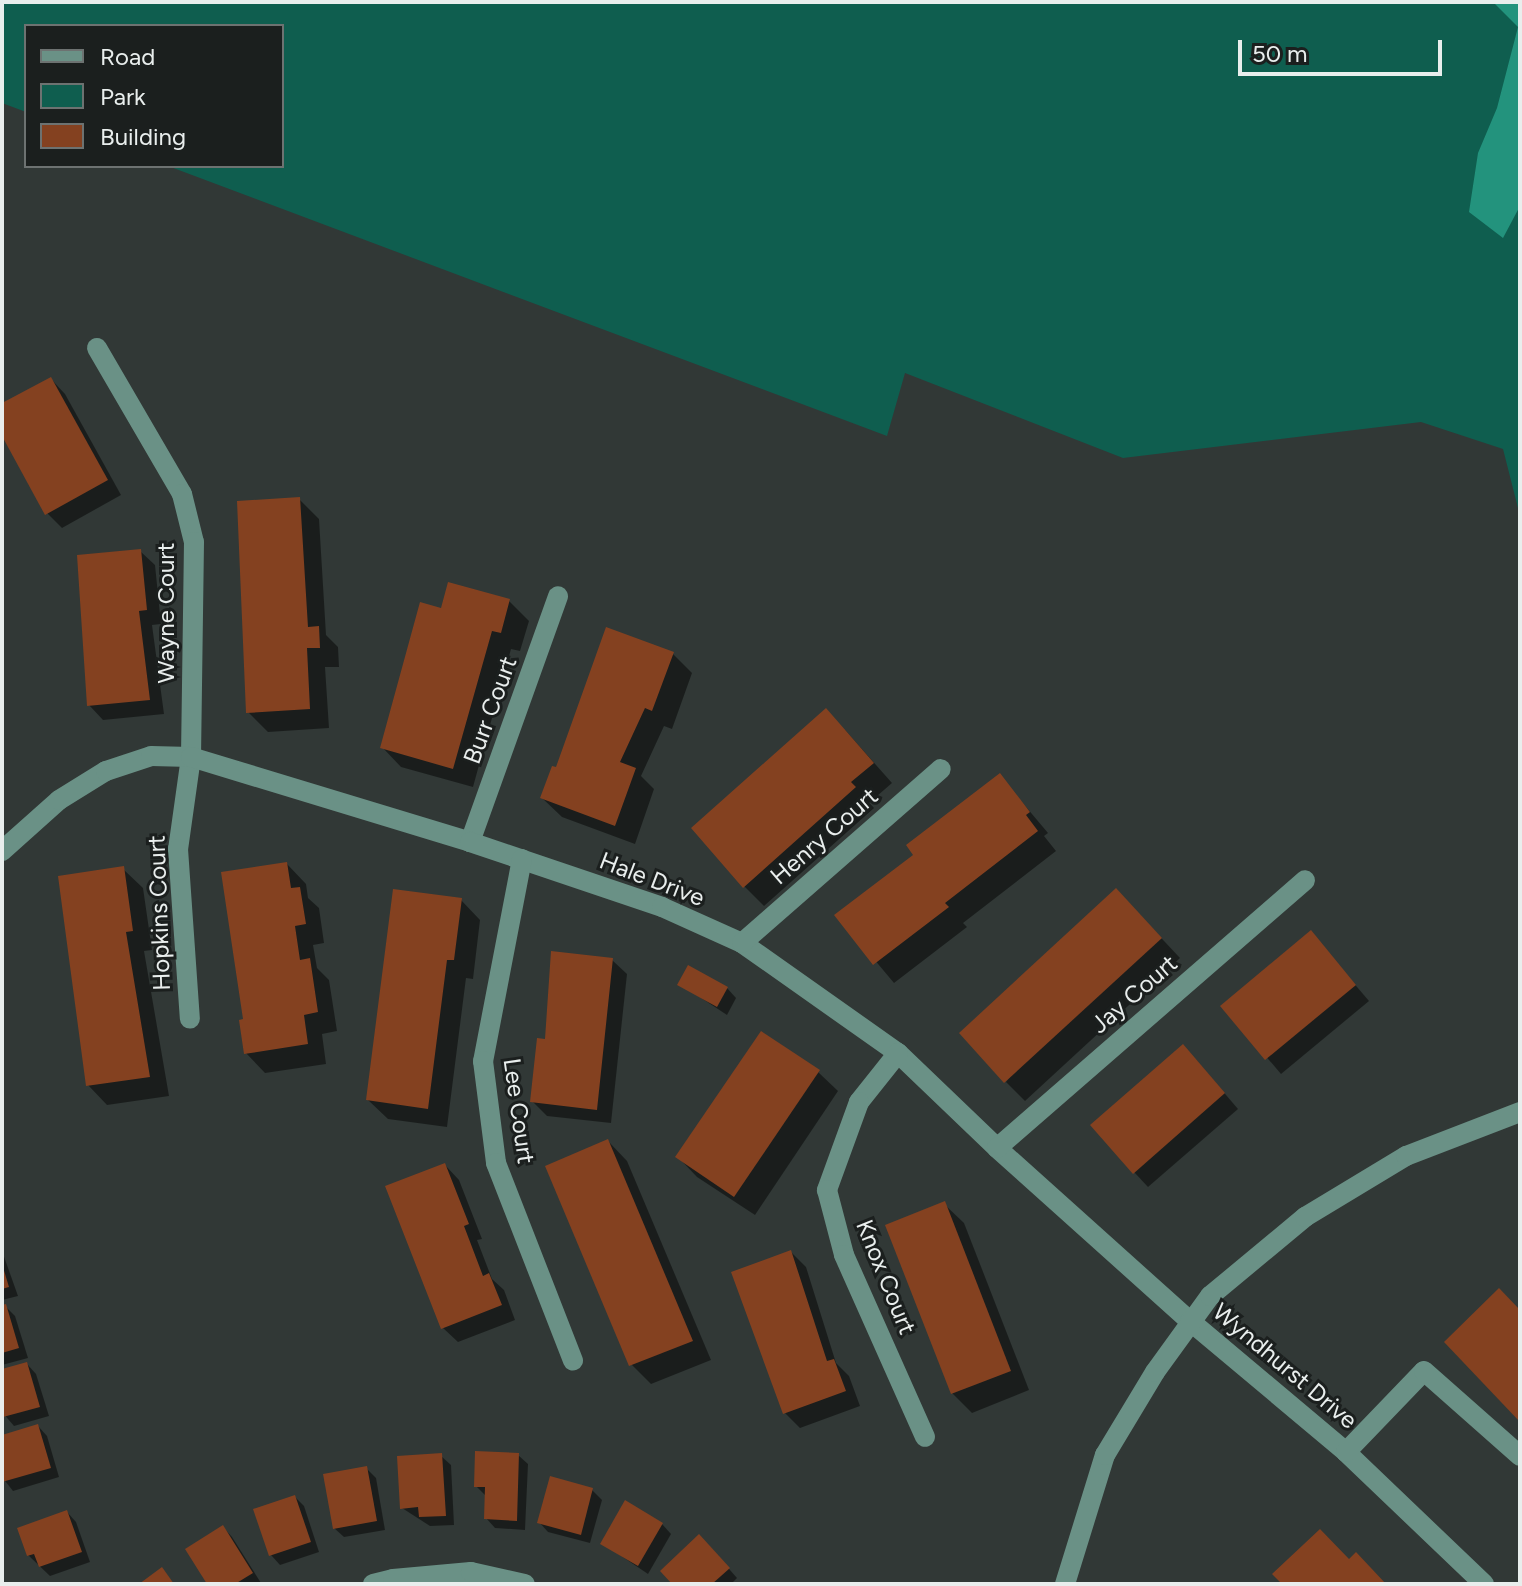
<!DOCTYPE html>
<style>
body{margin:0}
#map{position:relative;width:1522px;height:1586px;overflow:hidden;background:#313836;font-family:Figtree,sans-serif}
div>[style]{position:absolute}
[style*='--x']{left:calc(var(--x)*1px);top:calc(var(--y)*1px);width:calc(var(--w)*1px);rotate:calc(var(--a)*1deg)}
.green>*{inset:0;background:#0f5e4f}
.water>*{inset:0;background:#23937d}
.shadow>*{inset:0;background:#0007}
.building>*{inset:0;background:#844120}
.minor>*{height:20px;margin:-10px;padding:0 10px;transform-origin:10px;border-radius:10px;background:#6a9186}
span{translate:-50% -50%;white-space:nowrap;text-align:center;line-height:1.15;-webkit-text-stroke:6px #1b1f1e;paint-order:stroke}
.street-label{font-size:24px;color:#e9eeed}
.frame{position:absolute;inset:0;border:4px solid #e9eeed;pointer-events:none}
.legend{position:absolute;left:24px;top:24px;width:260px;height:144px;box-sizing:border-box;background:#1b1f1e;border:2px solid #6d7271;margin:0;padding:10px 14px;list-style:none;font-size:24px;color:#e9eeed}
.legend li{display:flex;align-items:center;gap:16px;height:40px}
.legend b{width:40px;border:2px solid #6d7271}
.scale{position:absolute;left:1238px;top:40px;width:204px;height:36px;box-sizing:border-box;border:4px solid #e9eeed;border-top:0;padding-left:10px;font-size:24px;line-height:28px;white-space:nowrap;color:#e9eeed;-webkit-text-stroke:6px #1b1f1e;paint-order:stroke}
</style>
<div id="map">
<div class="green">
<i style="clip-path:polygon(2px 2px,1520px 2px,1520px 516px,1503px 449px,1421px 422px,1123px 458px,905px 373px,887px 436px,168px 166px,282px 166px,282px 26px,26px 26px,26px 112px,2px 103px)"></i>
</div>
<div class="water">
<i style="clip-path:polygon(1493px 2px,1520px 2px,1520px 206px,1503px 238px,1469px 212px,1478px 153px,1497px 108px,1518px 27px)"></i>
</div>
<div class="shadow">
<i style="clip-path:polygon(51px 379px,65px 394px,121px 495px,62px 528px,47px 513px,2px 431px,2px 406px)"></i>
<i style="clip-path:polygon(299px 499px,319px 519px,326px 635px,338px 647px,339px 667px,325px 667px,329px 728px,268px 732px,248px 712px)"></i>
<i style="clip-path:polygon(140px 551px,155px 565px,161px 624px,152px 625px,164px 714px,103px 720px,89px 705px)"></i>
<i style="clip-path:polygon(509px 601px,529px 621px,520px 651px,511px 649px,473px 787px,401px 767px,382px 747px,442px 610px)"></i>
<i style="clip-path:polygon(673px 654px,692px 673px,672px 729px,664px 726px,641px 776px,654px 789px,635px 844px,562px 817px,542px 798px,557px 770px)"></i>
<i style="clip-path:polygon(845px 730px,892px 783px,869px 803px,874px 808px,764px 906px,744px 886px)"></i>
<i style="clip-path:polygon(1000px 776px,1048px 833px,1044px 836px,1056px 851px,963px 923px,967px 927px,894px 983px,837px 915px,916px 855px)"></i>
<i style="clip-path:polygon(287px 864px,306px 884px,308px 898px,319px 908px,324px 943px,313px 945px,317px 968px,329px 980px,337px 1031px,322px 1034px,326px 1064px,265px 1073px,246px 1053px)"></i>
<i style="clip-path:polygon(123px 869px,143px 888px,152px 950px,144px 951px,169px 1096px,107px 1105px,88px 1085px)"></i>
<i style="clip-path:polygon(461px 900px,480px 920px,473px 979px,466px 978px,447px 1127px,388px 1119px,368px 1100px)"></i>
<i style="clip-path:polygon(1136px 911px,1180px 958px,1025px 1101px,1006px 1082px)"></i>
<i style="clip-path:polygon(1311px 933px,1369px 1001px,1281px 1074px,1223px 1006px)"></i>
<i style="clip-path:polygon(612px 960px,627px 974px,611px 1123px,547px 1116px,532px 1101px,547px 1041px)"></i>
<i style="clip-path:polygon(680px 984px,727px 988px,736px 998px,727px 1015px)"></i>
<i style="clip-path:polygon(1197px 1061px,1238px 1109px,1148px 1187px,1134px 1172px)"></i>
<i style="clip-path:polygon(818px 1072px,838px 1091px,755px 1215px,697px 1177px,678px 1157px)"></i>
<i style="clip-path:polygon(608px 1141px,627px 1161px,711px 1360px,651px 1384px,631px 1364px)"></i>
<i style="clip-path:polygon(445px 1165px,459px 1180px,482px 1239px,477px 1240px,492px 1279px,504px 1290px,515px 1320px,458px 1342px,443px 1328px)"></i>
<i style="clip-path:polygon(944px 1204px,964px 1223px,1029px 1390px,972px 1413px,952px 1393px)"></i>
<i style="clip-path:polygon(2px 1251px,18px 1296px,2px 1300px)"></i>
<i style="clip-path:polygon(791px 1252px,806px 1267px,836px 1363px,849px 1376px,860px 1406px,800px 1428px,785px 1413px)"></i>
<i style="clip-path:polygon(5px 1306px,15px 1316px,28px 1358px,2px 1365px,2px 1307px)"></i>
<i style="clip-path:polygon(27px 1364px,36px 1374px,49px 1416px,14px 1426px,2px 1412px,2px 1372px)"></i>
<i style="clip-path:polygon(38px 1426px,47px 1436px,59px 1477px,13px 1491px,2px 1477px,2px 1437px)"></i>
<i style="clip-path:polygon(518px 1455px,528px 1464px,525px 1530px,495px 1528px,486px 1518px,486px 1496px,476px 1486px)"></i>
<i style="clip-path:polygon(441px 1456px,451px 1465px,454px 1525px,430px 1526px,402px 1508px)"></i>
<i style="clip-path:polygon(366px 1468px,376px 1478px,385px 1530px,344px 1537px,334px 1528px)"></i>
<i style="clip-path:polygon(592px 1490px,602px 1500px,590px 1543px,548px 1532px,539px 1522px)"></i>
<i style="clip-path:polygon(295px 1497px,304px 1506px,319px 1552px,280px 1565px,271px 1555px)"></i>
<i style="clip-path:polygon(67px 1512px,76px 1522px,90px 1562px,50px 1576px,28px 1555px)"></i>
<i style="clip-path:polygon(662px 1524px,671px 1534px,648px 1574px,602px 1543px)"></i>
<i style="clip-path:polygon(223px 1527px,232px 1537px,261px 1583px,209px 1584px)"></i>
<i style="clip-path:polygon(709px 1546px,737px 1578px,731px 1584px,674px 1584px)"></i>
</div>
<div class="building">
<i style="clip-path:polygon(51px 377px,108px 480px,45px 515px,2px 436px,2px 403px)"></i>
<i style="clip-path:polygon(300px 497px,308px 627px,319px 626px,320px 648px,307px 648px,310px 709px,246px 713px,237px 501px)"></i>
<i style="clip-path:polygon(141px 549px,147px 610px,139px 611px,150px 700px,87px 706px,77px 555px)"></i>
<i style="clip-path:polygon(448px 582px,510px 599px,501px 633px,492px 631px,453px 769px,380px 748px,420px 602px,441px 608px)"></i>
<i style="clip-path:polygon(606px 627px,674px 652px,652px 711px,645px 708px,620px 762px,636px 768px,615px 826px,540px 798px,552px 766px,556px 767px)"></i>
<i style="clip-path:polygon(826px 708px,874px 763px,851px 782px,856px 787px,743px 888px,691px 828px)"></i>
<i style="clip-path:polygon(1000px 773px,1030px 812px,1026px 815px,1038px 831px,945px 903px,949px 907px,873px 965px,834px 915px,913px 855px,906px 845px)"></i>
<i style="clip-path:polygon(287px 862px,291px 888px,300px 887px,306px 924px,295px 926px,300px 960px,310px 958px,318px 1012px,304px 1015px,308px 1044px,244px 1054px,239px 1020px,243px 1019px,221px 872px)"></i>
<i style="clip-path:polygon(124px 866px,133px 931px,126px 932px,150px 1077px,86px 1086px,58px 876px)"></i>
<i style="clip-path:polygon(1116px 888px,1162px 938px,1004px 1083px,959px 1033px)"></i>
<i style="clip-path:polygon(393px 889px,462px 898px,454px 960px,447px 960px,428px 1109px,366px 1100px)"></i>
<i style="clip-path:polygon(1311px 930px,1356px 985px,1265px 1060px,1220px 1006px)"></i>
<i style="clip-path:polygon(551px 951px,613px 958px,597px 1110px,530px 1102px,537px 1038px,545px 1039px)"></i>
<i style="clip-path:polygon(688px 965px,728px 987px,717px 1007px,677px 985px)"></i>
<i style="clip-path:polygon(761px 1031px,820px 1070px,734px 1197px,675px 1157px)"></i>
<i style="clip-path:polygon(1183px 1044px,1225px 1093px,1133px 1174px,1090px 1125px)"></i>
<i style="clip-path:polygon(608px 1139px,693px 1341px,629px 1366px,545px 1166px)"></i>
<i style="clip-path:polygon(445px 1163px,469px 1224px,464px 1226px,483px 1276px,489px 1273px,502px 1305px,441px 1329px,385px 1186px)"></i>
<i style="clip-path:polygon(945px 1201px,1011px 1371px,951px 1394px,885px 1225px)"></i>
<i style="clip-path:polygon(791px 1250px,827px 1361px,834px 1359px,846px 1391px,783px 1414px,731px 1272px)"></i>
<i style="clip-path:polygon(2px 1264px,9px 1287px,2px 1289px)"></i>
<i style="clip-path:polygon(1499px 1288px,1520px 1310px,1520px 1422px,1444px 1342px)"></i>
<i style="clip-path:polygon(6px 1304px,19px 1348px,2px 1353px,2px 1305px)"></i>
<i style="clip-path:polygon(27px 1362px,40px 1407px,3px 1417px,2px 1369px)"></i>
<i style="clip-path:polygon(38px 1424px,51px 1468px,2px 1482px,2px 1435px)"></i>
<i style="clip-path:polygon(475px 1451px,519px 1453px,517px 1521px,484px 1519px,485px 1487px,474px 1487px)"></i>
<i style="clip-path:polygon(442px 1453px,446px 1516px,419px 1517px,418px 1507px,400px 1509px,397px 1456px)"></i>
<i style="clip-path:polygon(367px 1466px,377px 1521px,333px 1529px,323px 1474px)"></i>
<i style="clip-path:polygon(550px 1476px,593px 1488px,581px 1535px,537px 1523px)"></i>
<i style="clip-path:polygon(295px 1495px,311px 1542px,269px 1556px,253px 1509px)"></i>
<i style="clip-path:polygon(625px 1500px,663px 1523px,638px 1566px,600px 1544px)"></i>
<i style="clip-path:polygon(67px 1510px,82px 1552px,39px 1567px,34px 1554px,27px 1556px,17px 1528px)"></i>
<i style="clip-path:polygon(223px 1525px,253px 1573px,235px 1584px,207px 1584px,185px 1549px)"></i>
<i style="clip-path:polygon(1320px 1529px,1349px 1559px,1356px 1552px,1386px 1584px,1282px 1584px,1272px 1574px)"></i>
<i style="clip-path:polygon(699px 1534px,730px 1568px,712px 1584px,672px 1584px,660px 1571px)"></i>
<i style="clip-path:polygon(162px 1567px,174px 1584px,139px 1584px)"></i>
</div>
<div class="minor">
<i style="--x:97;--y:348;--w:169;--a:59.8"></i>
<i style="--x:182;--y:494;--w:49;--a:76"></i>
<i style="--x:194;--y:542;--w:215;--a:90.8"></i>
<i style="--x:191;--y:757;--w:93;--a:98"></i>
<i style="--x:178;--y:849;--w:170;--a:86"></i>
<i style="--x:470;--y:842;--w:261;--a:-70.3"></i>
<i style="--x:2;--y:851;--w:76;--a:-41.8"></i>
<i style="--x:59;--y:800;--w:55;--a:-31.7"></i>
<i style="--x:106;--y:771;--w:47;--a:-18.4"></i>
<i style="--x:151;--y:756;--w:40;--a:1.4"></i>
<i style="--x:191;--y:757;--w:292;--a:16.9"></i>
<i style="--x:470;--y:842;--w:203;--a:18.7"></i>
<i style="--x:662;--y:907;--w:88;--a:24.2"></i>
<i style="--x:742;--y:943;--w:191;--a:35.2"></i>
<i style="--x:898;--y:1053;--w:137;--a:43.8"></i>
<i style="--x:997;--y:1148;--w:259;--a:41.9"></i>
<i style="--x:1190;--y:1321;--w:204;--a:40"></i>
<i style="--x:522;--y:859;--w:206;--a:100.9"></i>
<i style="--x:483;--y:1061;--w:103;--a:82.7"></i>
<i style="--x:496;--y:1163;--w:212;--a:68.7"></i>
<i style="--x:742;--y:943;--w:264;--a:-41.2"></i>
<i style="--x:898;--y:1053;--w:63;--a:128.5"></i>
<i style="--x:859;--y:1102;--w:94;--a:110"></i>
<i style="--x:827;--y:1190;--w:67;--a:75.3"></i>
<i style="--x:844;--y:1255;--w:199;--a:66"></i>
<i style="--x:997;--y:1148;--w:408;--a:-41"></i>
<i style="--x:373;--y:1584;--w:21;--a:-14"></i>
<i style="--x:393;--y:1579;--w:78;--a:-5.1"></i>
<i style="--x:471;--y:1572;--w:55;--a:12.5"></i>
<i style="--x:1065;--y:1584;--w:135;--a:-72.8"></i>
<i style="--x:1105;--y:1455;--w:97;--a:-58.9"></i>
<i style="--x:1155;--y:1372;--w:94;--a:-54.1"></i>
<i style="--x:1210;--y:1296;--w:124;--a:-39.7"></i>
<i style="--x:1305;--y:1217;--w:118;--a:-31.1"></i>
<i style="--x:1406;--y:1156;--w:122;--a:-21.1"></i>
<i style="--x:1484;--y:1584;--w:191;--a:-136.3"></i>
<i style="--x:1346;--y:1452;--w:112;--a:-46.1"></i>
<i style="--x:1424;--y:1371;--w:128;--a:41.5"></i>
</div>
<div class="street-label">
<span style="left:166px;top:613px;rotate:-90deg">Wayne Court</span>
<span style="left:490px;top:710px;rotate:-70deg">Burr Court</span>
<span style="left:824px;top:836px;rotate:-41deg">Henry Court</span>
<span style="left:652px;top:879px;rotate:21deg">Hale Drive</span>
<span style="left:159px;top:913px;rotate:-92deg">Hopkins Court</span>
<span style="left:1134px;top:994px;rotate:-41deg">Jay Court</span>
<span style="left:519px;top:1111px;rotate:82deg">Lee Court</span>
<span style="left:886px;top:1277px;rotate:68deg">Knox Court</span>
<span style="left:1285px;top:1366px;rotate:40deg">Wyndhurst Drive</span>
</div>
<div class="frame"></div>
<ul class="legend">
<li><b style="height:10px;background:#6a9186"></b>Road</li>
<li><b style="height:22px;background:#0f5e4f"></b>Park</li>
<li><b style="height:22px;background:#844120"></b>Building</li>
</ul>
<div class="scale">50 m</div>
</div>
